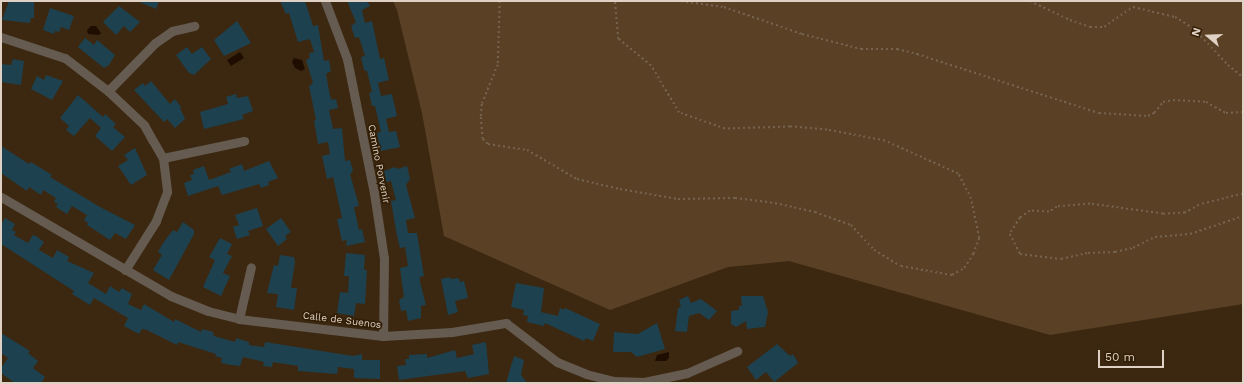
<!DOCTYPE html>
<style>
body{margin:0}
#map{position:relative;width:1244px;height:384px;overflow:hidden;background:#3c2810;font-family:"Work Sans",sans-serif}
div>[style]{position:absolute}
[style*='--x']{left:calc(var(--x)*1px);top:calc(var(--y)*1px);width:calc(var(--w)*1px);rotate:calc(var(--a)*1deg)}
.green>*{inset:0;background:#5a4125}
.water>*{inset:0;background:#1f0e00}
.building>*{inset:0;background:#1d414f}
.path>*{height:1.5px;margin-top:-0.75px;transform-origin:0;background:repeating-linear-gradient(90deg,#75634f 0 2px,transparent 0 5px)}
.street>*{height:9px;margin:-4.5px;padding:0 4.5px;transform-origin:4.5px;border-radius:4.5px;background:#655b50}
span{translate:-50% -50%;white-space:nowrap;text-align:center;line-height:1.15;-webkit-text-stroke:3.5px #321e06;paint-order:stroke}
.street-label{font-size:10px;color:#dfd2c4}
.frame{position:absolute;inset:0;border:2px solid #dfd2c4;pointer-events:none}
.north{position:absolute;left:1188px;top:16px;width:40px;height:40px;-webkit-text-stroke:3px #321e06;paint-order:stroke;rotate:289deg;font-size:11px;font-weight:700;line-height:16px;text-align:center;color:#dfd2c4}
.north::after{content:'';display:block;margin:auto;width:14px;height:18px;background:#dfd2c4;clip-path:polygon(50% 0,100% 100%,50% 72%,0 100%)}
.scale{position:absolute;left:1098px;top:350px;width:66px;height:18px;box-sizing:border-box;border:2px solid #dfd2c4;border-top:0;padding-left:5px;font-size:12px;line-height:14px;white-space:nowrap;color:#dfd2c4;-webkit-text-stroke:3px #321e06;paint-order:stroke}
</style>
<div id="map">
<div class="green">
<i style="clip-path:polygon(393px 1px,1243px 1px,1243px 304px,1050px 335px,789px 261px,728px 267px,610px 310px,444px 236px,422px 113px,397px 10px)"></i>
</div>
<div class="water">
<i style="clip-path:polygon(91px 26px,96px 26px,101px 33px,99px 35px,88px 34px,87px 30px)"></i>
<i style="clip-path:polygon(240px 52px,244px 58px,231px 66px,227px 60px)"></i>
<i style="clip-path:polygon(294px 58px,302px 60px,305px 69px,301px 71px,295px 68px,292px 62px)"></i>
<i style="clip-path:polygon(669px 352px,669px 358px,666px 361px,655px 361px,657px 355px)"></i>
</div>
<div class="building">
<i style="clip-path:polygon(9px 1px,34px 1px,34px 18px,31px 18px,30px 23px,2px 20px)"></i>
<i style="clip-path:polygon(137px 1px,159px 1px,156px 9px)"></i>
<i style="clip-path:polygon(280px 1px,305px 1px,313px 26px,318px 25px,324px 61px,329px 60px,331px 71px,326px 74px,330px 96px,332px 100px,336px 99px,338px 108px,329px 110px,333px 129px,342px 128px,345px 161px,350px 160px,353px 171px,350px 174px,359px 206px,354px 207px,359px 230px,362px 229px,365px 242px,346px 246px,347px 240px,342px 241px,337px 219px,342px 218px,333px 177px,327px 179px,322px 156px,330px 154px,328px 142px,318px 144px,314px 121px,316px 120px,309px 86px,313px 83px,306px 60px,310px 58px,309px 53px,314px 52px,310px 39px,298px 42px,289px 13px,286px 14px)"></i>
<i style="clip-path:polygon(347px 1px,367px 1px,370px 6px,362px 10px,365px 23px,372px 21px,380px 59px,384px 58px,389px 80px,378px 83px,381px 96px,392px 94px,397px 116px,386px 119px,389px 132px,396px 131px,400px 147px,381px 151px,377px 133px,381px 132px,375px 106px,372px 106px,369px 93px,372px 92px,367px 71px,364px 70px,361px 57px,365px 56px,359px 37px,355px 38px,351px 26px,356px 22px)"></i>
<i style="clip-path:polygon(119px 6px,140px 22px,130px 32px,124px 26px,116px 35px,103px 22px)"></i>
<i style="clip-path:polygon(50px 8px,74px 16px,69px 30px,61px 27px,59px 32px,55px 31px,54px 34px,43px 30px)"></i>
<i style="clip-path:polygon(237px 21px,251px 43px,224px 56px,214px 40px)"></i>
<i style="clip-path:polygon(85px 38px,94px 45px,97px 40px,115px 55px,109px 65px,104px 68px,78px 47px)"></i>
<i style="clip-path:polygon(187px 47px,192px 54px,202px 47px,211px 59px,194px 75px,189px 73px,176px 55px)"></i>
<i style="clip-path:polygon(13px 59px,24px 61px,21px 85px,1px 82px,1px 64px,11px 65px)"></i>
<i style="clip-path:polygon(46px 75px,63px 81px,52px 100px,31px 89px,37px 76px,44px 80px)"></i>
<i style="clip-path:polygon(151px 81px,170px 104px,175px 99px,181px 107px,180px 108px,185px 119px,175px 128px,167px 119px,164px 122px,134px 90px,143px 83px,145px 86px)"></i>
<i style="clip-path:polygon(236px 94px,237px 98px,248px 96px,253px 111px,242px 115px,244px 119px,204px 129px,200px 112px,228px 104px,226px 97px)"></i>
<i style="clip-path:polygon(78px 95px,103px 117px,105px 114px,116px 124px,113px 127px,125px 137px,112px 151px,95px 136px,101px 128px,90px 118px,74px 136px,66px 130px,69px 126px,60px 118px)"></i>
<i style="clip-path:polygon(1px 146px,29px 164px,31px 162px,52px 175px,50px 177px,100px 207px,135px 225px,126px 239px,115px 233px,110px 240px,87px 225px,88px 223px,84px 220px,87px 215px,72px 206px,67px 214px,56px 207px,58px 204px,54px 202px,56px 198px,43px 190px,41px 195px,29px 187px,27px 191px,1px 173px)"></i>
<i style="clip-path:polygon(135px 148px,147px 175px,131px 185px,118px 166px,128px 160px,124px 155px)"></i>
<i style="clip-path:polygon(269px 161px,278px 178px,268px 182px,269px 185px,261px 188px,259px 184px,222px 195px,218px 186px,188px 196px,184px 183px,192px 180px,190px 175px,194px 174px,193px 170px,204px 166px,209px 180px,231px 172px,229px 169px,242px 164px,244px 171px)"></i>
<i style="clip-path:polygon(407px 166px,410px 179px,406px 185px,415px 218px,406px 220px,408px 233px,417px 233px,424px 276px,420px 277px,420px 282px,426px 305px,421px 306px,421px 318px,408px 321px,406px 310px,401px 311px,399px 300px,404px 297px,400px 268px,408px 266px,405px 247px,400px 248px,397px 236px,391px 201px,396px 200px,391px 181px,386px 182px,384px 171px,395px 167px,398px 169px)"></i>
<i style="clip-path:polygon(257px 208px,263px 226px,248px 231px,250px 235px,237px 239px,233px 227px,239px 225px,235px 215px)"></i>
<i style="clip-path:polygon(5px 218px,15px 224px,12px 230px,16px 232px,14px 235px,28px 243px,33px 235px,36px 236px,44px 242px,39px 250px,53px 258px,57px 250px,69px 257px,67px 261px,94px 273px,88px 283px,106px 294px,110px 286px,119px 292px,122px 288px,132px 294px,128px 304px,141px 310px,144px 304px,174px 322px,175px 319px,201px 332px,202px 329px,213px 332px,214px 336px,235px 342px,236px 338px,249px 342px,249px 345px,264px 347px,265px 342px,353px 356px,362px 354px,362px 360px,380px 360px,380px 379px,354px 378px,354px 369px,338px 367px,337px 374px,298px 371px,298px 366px,273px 362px,272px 367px,263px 366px,264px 362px,243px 357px,240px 366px,231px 365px,221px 363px,222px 358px,215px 356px,216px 354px,178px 342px,177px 345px,147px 330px,142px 329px,139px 334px,124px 326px,128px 318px,94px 298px,90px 305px,72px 294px,74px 291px,1px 244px,1px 224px)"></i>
<i style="clip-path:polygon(281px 218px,291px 232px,285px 236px,287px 239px,278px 246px,266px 229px)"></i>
<i style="clip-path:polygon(183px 222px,194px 230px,194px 234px,169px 280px,153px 270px,162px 255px,158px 252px,163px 243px,173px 230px,177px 232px)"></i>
<i style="clip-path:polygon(220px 238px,232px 244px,227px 254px,232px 256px,223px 273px,230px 276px,221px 296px,203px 287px,215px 260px,209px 257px)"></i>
<i style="clip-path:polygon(346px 253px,365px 255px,364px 270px,367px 270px,365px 304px,356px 303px,354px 316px,337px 313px,340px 292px,348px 293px,349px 276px,344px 276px)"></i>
<i style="clip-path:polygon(280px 255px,294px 257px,295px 262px,291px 288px,297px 288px,294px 310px,276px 307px,278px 294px,267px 293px,274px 265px,278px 266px)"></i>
<i style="clip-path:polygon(450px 277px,450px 279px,459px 278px,460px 282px,464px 281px,468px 298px,455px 301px,458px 312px,448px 315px,441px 279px)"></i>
<i style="clip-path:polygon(516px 283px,544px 288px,541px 312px,558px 316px,560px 308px,564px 310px,565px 308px,600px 324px,593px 341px,586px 338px,584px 341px,545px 323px,544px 326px,527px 322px,528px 316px,523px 315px,524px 310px,511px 307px)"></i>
<i style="clip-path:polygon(688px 296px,691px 303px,701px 299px,717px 311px,709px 320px,699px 313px,689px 316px,687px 332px,675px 331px,678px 308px,681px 307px,679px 300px)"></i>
<i style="clip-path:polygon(741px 296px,763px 296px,768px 312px,765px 327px,747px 329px,746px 321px,736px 327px,731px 324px,731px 311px,739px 310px,739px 306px,742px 306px)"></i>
<i style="clip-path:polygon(657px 323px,665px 349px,637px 357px,631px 352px,613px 352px,614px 332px,638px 334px)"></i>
<i style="clip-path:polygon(1px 333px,30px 351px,28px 353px,38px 361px,33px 368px,45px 377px,41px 383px,15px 383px,1px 373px,1px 368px,8px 358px,1px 353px)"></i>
<i style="clip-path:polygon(486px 342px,489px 374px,468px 378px,465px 371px,399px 380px,397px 366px,406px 365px,405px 359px,409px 359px,409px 355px,427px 354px,427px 358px,455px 350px,457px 358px,474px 354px,472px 345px)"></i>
<i style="clip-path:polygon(777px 344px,790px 356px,793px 354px,798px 363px,774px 382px,766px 372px,756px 380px,747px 367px)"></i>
<i style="clip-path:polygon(514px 356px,524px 360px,521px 375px,527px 383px,506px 383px)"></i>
</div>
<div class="path">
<i style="--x:500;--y:1;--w:64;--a:91.8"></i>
<i style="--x:498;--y:65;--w:42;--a:112.3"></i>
<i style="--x:482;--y:104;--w:13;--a:94"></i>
<i style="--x:481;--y:117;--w:22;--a:85"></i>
<i style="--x:483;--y:139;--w:7;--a:45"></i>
<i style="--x:488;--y:144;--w:39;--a:9"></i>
<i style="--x:527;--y:150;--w:58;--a:30.1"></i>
<i style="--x:577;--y:179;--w:44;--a:13.1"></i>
<i style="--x:620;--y:189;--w:59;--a:9.8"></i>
<i style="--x:678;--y:199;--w:57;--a:-1"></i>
<i style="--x:735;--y:198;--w:40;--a:7.1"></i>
<i style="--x:775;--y:203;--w:41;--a:12.7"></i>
<i style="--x:815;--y:212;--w:38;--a:20"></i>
<i style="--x:851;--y:225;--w:34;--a:47"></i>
<i style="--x:874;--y:250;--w:31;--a:31"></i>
<i style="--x:901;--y:266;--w:52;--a:10"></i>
<i style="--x:952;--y:275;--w:14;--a:-30"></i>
<i style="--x:964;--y:268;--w:17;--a:-57"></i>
<i style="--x:973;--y:254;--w:17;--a:-69"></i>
<i style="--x:979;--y:238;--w:40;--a:-102"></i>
<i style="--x:971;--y:199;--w:28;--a:-117"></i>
<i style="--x:958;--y:174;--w:80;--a:-155.7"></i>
<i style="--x:885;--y:141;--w:59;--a:-169.3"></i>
<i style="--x:827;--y:130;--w:37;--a:-175"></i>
<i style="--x:790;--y:127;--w:65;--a:178.2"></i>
<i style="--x:725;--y:129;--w:49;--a:-160.8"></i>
<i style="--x:679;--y:113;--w:55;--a:-120.8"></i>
<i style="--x:651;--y:66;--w:43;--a:-140.7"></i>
<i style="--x:618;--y:39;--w:38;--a:-95"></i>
<i style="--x:681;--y:1;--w:43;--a:7.9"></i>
<i style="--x:724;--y:7;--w:83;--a:19.1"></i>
<i style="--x:802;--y:34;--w:61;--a:14.3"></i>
<i style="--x:861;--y:49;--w:36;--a:0"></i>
<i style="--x:897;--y:49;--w:21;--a:14"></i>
<i style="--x:917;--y:54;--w:191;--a:18"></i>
<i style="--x:1099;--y:113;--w:49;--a:3.5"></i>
<i style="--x:1148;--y:116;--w:7;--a:-27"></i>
<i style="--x:1154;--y:113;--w:14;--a:-51"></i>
<i style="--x:1163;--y:102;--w:10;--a:-11"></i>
<i style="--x:1173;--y:100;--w:33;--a:3"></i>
<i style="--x:1206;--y:102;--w:23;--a:29"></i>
<i style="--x:1226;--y:113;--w:17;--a:-3"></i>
<i style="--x:1030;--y:1;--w:44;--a:25.4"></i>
<i style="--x:1070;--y:20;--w:21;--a:19"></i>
<i style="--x:1090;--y:27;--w:14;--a:0"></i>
<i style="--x:1104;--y:27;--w:35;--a:-35"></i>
<i style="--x:1133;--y:7;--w:43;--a:13.4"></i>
<i style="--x:1175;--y:17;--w:22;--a:32"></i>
<i style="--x:1194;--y:29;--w:50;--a:46.6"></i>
<i style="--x:1228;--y:65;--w:19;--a:39"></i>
<i style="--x:1243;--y:194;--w:45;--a:166"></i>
<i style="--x:1199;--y:205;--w:16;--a:150"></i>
<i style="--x:1185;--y:213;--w:22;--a:177"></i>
<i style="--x:1163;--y:214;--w:74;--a:-172.2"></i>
<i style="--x:1090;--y:204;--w:33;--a:175"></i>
<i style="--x:1057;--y:207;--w:9;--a:148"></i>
<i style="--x:1049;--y:212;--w:19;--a:-177"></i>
<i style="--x:1030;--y:211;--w:12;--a:145"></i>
<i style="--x:1020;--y:218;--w:19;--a:122"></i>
<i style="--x:1010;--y:234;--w:22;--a:63"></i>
<i style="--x:1020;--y:254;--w:41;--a:7"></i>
<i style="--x:1061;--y:259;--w:28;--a:-13"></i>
<i style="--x:1088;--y:253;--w:27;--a:-2"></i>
<i style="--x:1115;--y:252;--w:18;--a:-13"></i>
<i style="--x:1133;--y:248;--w:25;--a:-27"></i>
<i style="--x:1155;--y:237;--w:35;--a:-5"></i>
<i style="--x:1190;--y:234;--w:56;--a:-18.8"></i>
</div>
<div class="street">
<i style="--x:325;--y:1;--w:62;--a:69.2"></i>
<i style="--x:347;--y:59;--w:137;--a:78.6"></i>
<i style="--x:374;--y:193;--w:66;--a:81.3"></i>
<i style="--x:384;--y:258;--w:78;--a:90.7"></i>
<i style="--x:1;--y:37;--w:67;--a:18.2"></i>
<i style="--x:65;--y:58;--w:54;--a:37.5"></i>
<i style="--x:108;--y:91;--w:50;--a:43.4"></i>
<i style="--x:144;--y:125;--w:18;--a:61"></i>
<i style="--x:153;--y:141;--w:20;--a:60"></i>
<i style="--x:163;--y:158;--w:34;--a:83"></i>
<i style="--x:167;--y:192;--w:31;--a:111"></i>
<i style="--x:156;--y:221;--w:58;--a:122.3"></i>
<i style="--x:108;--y:91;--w:67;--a:-45.6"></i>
<i style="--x:155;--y:43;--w:21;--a:-35"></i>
<i style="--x:172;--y:31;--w:23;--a:-13"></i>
<i style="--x:163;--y:158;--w:83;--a:-11.9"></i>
<i style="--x:1;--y:197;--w:197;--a:30.2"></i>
<i style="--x:171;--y:296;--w:40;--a:22"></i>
<i style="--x:208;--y:311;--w:32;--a:14"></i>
<i style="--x:239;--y:319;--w:145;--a:6.7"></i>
<i style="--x:383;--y:336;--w:69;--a:-3.3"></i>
<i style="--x:452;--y:332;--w:55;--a:-9.5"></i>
<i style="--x:506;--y:323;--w:64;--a:37.4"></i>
<i style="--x:557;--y:362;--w:31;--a:22"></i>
<i style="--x:586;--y:374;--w:29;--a:14"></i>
<i style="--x:614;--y:381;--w:30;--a:2"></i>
<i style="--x:644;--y:382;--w:44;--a:-11.8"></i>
<i style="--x:687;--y:373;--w:55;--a:-23.7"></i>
<i style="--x:239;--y:319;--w:53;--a:-77"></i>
</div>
<div class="street-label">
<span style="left:379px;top:164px;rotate:79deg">Camino Porvenir</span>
<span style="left:342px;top:320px;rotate:7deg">Calle de Suenos</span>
</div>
<div class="frame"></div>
<div class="north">N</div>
<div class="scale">50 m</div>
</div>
